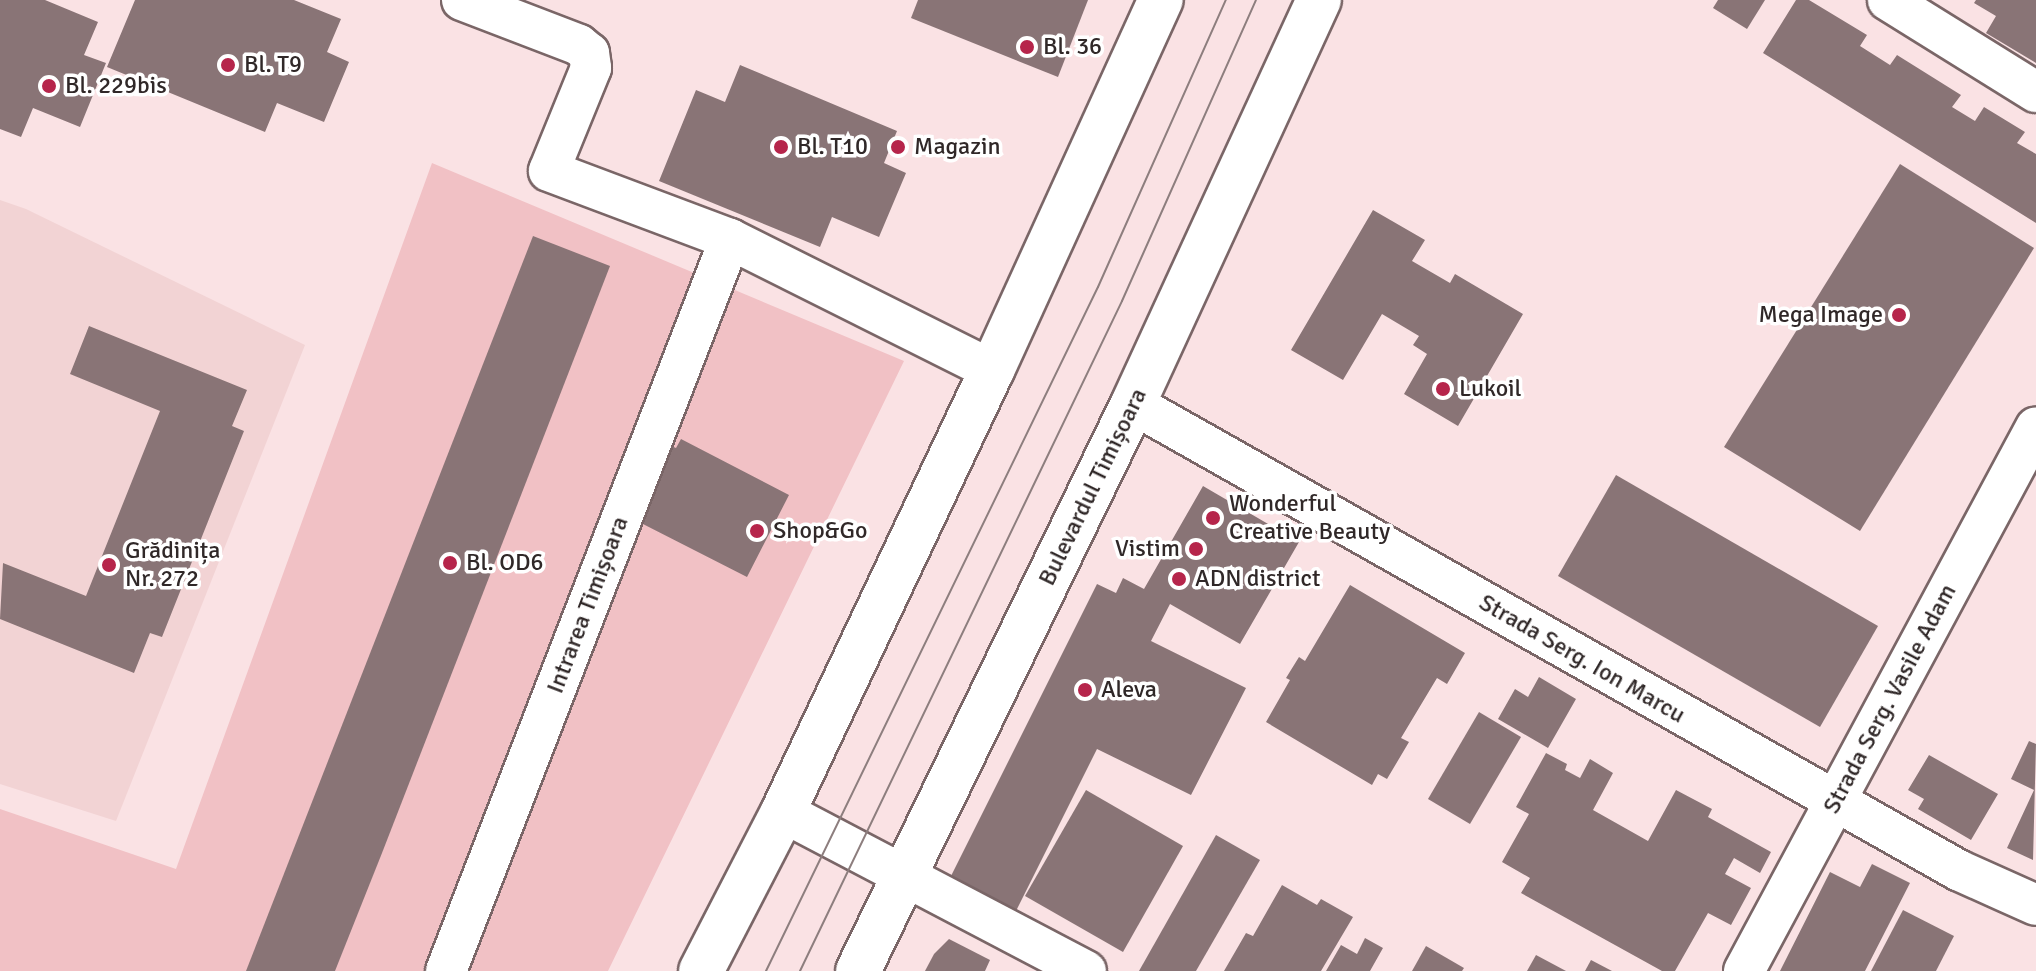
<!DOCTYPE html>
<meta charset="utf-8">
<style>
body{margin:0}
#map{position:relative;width:2036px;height:971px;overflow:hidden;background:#fae2e4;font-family:Signika,sans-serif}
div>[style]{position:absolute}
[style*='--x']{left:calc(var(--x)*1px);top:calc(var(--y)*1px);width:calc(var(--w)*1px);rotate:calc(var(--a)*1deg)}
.built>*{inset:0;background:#f2d3d4}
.green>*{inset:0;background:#f1c1c5}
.building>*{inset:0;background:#897476}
.roads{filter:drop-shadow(2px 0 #7a6667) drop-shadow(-2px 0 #7a6667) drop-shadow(0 2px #7a6667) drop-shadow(0 -2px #7a6667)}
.minor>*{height:40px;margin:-20px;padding:0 20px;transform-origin:20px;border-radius:20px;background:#fff}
.secondary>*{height:44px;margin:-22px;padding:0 22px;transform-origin:22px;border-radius:22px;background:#fff}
.tram>*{height:2px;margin:-1px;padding:0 1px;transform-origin:1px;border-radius:1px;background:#8d7e7e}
.dots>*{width:22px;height:22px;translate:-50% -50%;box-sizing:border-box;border:4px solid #fff;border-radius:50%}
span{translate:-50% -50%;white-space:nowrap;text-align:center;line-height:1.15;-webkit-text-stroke:7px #fff;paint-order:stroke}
.poi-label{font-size:24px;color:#302828}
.left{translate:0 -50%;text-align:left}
.right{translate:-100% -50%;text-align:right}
.street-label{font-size:24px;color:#302828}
</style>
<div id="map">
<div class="built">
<i style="clip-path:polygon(0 200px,26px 209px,305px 345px,116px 821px,0 784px)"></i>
</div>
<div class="green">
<i style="clip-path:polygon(432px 163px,904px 361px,608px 971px,0 971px,0 809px,176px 869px)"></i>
</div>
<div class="building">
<i style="clip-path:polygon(0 0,45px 0,98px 22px,84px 55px,106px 63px,80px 127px,33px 108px,21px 137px,0 129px)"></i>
<i style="clip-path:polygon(135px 0,294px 0,341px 19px,327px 52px,349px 62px,324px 122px,277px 103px,265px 132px,107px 67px)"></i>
<i style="clip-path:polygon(918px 0,1088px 0,1058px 77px,911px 18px)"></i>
<i style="clip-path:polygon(1718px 0,1765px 0,1747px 29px,1713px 8px)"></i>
<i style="clip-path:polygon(1796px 0,1809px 0,1867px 35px,1860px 46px,1890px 65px,1897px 55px,1961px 95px,1952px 107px,1975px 121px,1984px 107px,2025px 132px,2017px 143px,2036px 154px,2036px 223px,1763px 53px)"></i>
<i style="clip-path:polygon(1976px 0,2036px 0,2036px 63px,1986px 33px,1996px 16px,1974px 3px)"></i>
<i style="clip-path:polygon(740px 65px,897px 131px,884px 163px,906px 173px,879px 237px,832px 217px,820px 247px,659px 181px,696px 90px,725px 102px)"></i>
<i style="clip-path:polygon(1900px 164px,2034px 248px,1860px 531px,1724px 447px)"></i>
<i style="clip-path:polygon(1373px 210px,1425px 240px,1412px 261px,1450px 283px,1455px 274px,1523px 314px,1458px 426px,1404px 394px,1427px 354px,1413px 345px,1419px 336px,1382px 314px,1343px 380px,1291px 350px)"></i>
<i style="clip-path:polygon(533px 236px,610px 266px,382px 853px,335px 971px,246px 971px)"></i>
<i style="clip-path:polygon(89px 326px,247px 390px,232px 426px,244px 431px,162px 637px,150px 633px,134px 673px,0 619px,3px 563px,86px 596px,160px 411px,70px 374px)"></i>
<i style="clip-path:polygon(681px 439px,789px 495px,747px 577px,639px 522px,669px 445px,676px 448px)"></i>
<i style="clip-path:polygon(1616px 475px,1878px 626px,1820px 727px,1558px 576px)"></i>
<i style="clip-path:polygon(1203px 486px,1299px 542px,1240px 644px,1170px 604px,1151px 641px,1246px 688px,1191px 795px,1097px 749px,1013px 917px,947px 884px,1097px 584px,1116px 593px,1123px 578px,1144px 589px)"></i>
<i style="clip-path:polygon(1350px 585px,1465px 653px,1447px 684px,1437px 678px,1401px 738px,1409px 742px,1387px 779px,1378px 774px,1372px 785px,1266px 722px,1290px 680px,1286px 678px,1299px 657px,1305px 661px)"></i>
<i style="clip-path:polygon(1539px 677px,1576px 699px,1548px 748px,1498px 719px,1515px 689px,1528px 697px)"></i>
<i style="clip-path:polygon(1479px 712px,1521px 737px,1470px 824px,1428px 799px)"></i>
<i style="clip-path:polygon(2029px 741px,2036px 744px,2033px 860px,2007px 848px,2034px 790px,2011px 779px)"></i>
<i style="clip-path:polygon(1546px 753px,1567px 764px,1565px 770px,1580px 778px,1590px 759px,1613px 773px,1593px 810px,1648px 841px,1676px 790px,1712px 809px,1708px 817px,1771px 852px,1760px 873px,1734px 858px,1725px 874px,1751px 888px,1731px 925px,1708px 913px,1675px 971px,1662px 971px,1521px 893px,1530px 878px,1502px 862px,1529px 814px,1516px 807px)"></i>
<i style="clip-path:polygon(1929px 755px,1998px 794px,1971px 840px,1918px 809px,1924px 799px,1908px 790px)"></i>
<i style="clip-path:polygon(1086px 790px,1183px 846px,1123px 952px,1025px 896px)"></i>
<i style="clip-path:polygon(1216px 835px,1260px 860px,1196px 971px,1139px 971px)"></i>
<i style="clip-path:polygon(1872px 864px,1910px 883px,1865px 971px,1780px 971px,1830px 872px,1860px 887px)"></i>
<i style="clip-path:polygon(1282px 885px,1317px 905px,1321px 899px,1353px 917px,1321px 971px,1224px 971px,1246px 933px,1253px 936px)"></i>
<i style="clip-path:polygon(1903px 910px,1954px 936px,1936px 971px,1871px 971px)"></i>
<i style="clip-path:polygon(1365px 938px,1383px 948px,1370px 971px,1326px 971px,1341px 945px,1357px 954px)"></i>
<i style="clip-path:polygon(949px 939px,990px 960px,985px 971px,925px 971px,934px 954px)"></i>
<i style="clip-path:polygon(1426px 946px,1464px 968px,1462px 971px,1412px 971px)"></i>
<i style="clip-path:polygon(1536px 955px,1566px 971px,1527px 971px)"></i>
<i style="clip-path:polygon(1591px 960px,1612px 971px,1585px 971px)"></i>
</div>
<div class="roads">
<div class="minor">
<i style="--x:462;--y:0;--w:125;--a:21"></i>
<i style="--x:579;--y:45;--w:13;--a:39"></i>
<i style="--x:589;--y:53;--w:15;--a:82"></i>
<i style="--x:591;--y:68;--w:111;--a:112.2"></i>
<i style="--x:549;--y:171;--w:193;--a:20.6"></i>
<i style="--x:730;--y:239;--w:293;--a:26.6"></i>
<i style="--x:1888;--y:0;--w:174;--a:31.9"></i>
<i style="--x:1133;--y:404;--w:948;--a:29.46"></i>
<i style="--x:1958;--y:870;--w:85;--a:24.2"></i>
<i style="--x:783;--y:812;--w:342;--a:27.7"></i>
<i style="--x:446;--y:971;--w:785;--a:-68.79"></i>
<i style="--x:1744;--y:971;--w:617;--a:-61.77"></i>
</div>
<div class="secondary">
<i style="--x:701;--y:971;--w:179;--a:-62.7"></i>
<i style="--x:783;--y:812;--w:489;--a:-64.7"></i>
<i style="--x:992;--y:370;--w:407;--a:-65.5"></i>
<i style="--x:858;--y:971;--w:630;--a:-64.13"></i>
<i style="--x:1133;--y:404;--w:445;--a:-65.3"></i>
</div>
</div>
<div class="tram">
<i style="--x:766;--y:971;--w:760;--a:-64.11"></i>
<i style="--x:1098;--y:287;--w:314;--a:-66"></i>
<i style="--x:800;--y:971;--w:743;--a:-64.33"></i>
<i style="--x:1122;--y:301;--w:329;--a:-66"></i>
</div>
<div class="dots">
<i style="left:1027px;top:47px;background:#b6254b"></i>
<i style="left:228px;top:65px;background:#b6254b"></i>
<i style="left:49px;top:86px;background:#b6254b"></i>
<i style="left:781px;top:147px;background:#b6254b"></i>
<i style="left:898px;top:147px;background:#b6254b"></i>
<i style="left:1899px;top:315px;background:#b6254b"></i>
<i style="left:1443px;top:389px;background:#b6254b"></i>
<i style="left:1213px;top:518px;background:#b6254b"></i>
<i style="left:757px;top:531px;background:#b6254b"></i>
<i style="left:1196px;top:549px;background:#b6254b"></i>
<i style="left:450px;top:563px;background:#b6254b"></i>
<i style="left:109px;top:565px;background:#b6254b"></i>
<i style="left:1179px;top:579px;background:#b6254b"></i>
<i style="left:1085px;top:690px;background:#b6254b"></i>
</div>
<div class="poi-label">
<span class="left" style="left:1043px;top:47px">Bl. 36</span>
<span class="left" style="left:244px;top:65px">Bl. T9</span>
<span class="left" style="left:65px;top:86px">Bl. 229bis</span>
<span class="left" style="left:797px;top:147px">Bl. T10</span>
<span class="left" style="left:914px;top:147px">Magazin</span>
<span class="right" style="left:1883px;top:315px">Mega Image</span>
<span class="left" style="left:1459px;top:389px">Lukoil</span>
<span class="left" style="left:1229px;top:518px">Wonderful<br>Creative Beauty</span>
<span class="left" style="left:773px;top:531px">Shop&amp;Go</span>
<span class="right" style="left:1180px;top:549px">Vistim</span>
<span class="left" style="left:125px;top:565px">Grădinița<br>Nr. 272</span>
<span class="left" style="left:466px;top:563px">Bl. OD6</span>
<span class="left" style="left:1195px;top:579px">ADN district</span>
<span class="left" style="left:1101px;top:690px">Aleva</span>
</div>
<div class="street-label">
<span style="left:1093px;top:487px;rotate:-64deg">Bulevardul Timișoara</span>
<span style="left:588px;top:605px;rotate:-69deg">Intrarea Timișoara</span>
<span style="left:1582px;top:659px;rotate:30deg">Strada Serg. Ion Marcu</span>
<span style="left:1890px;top:699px;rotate:-62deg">Strada Serg. Vasile Adam</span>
</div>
</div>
